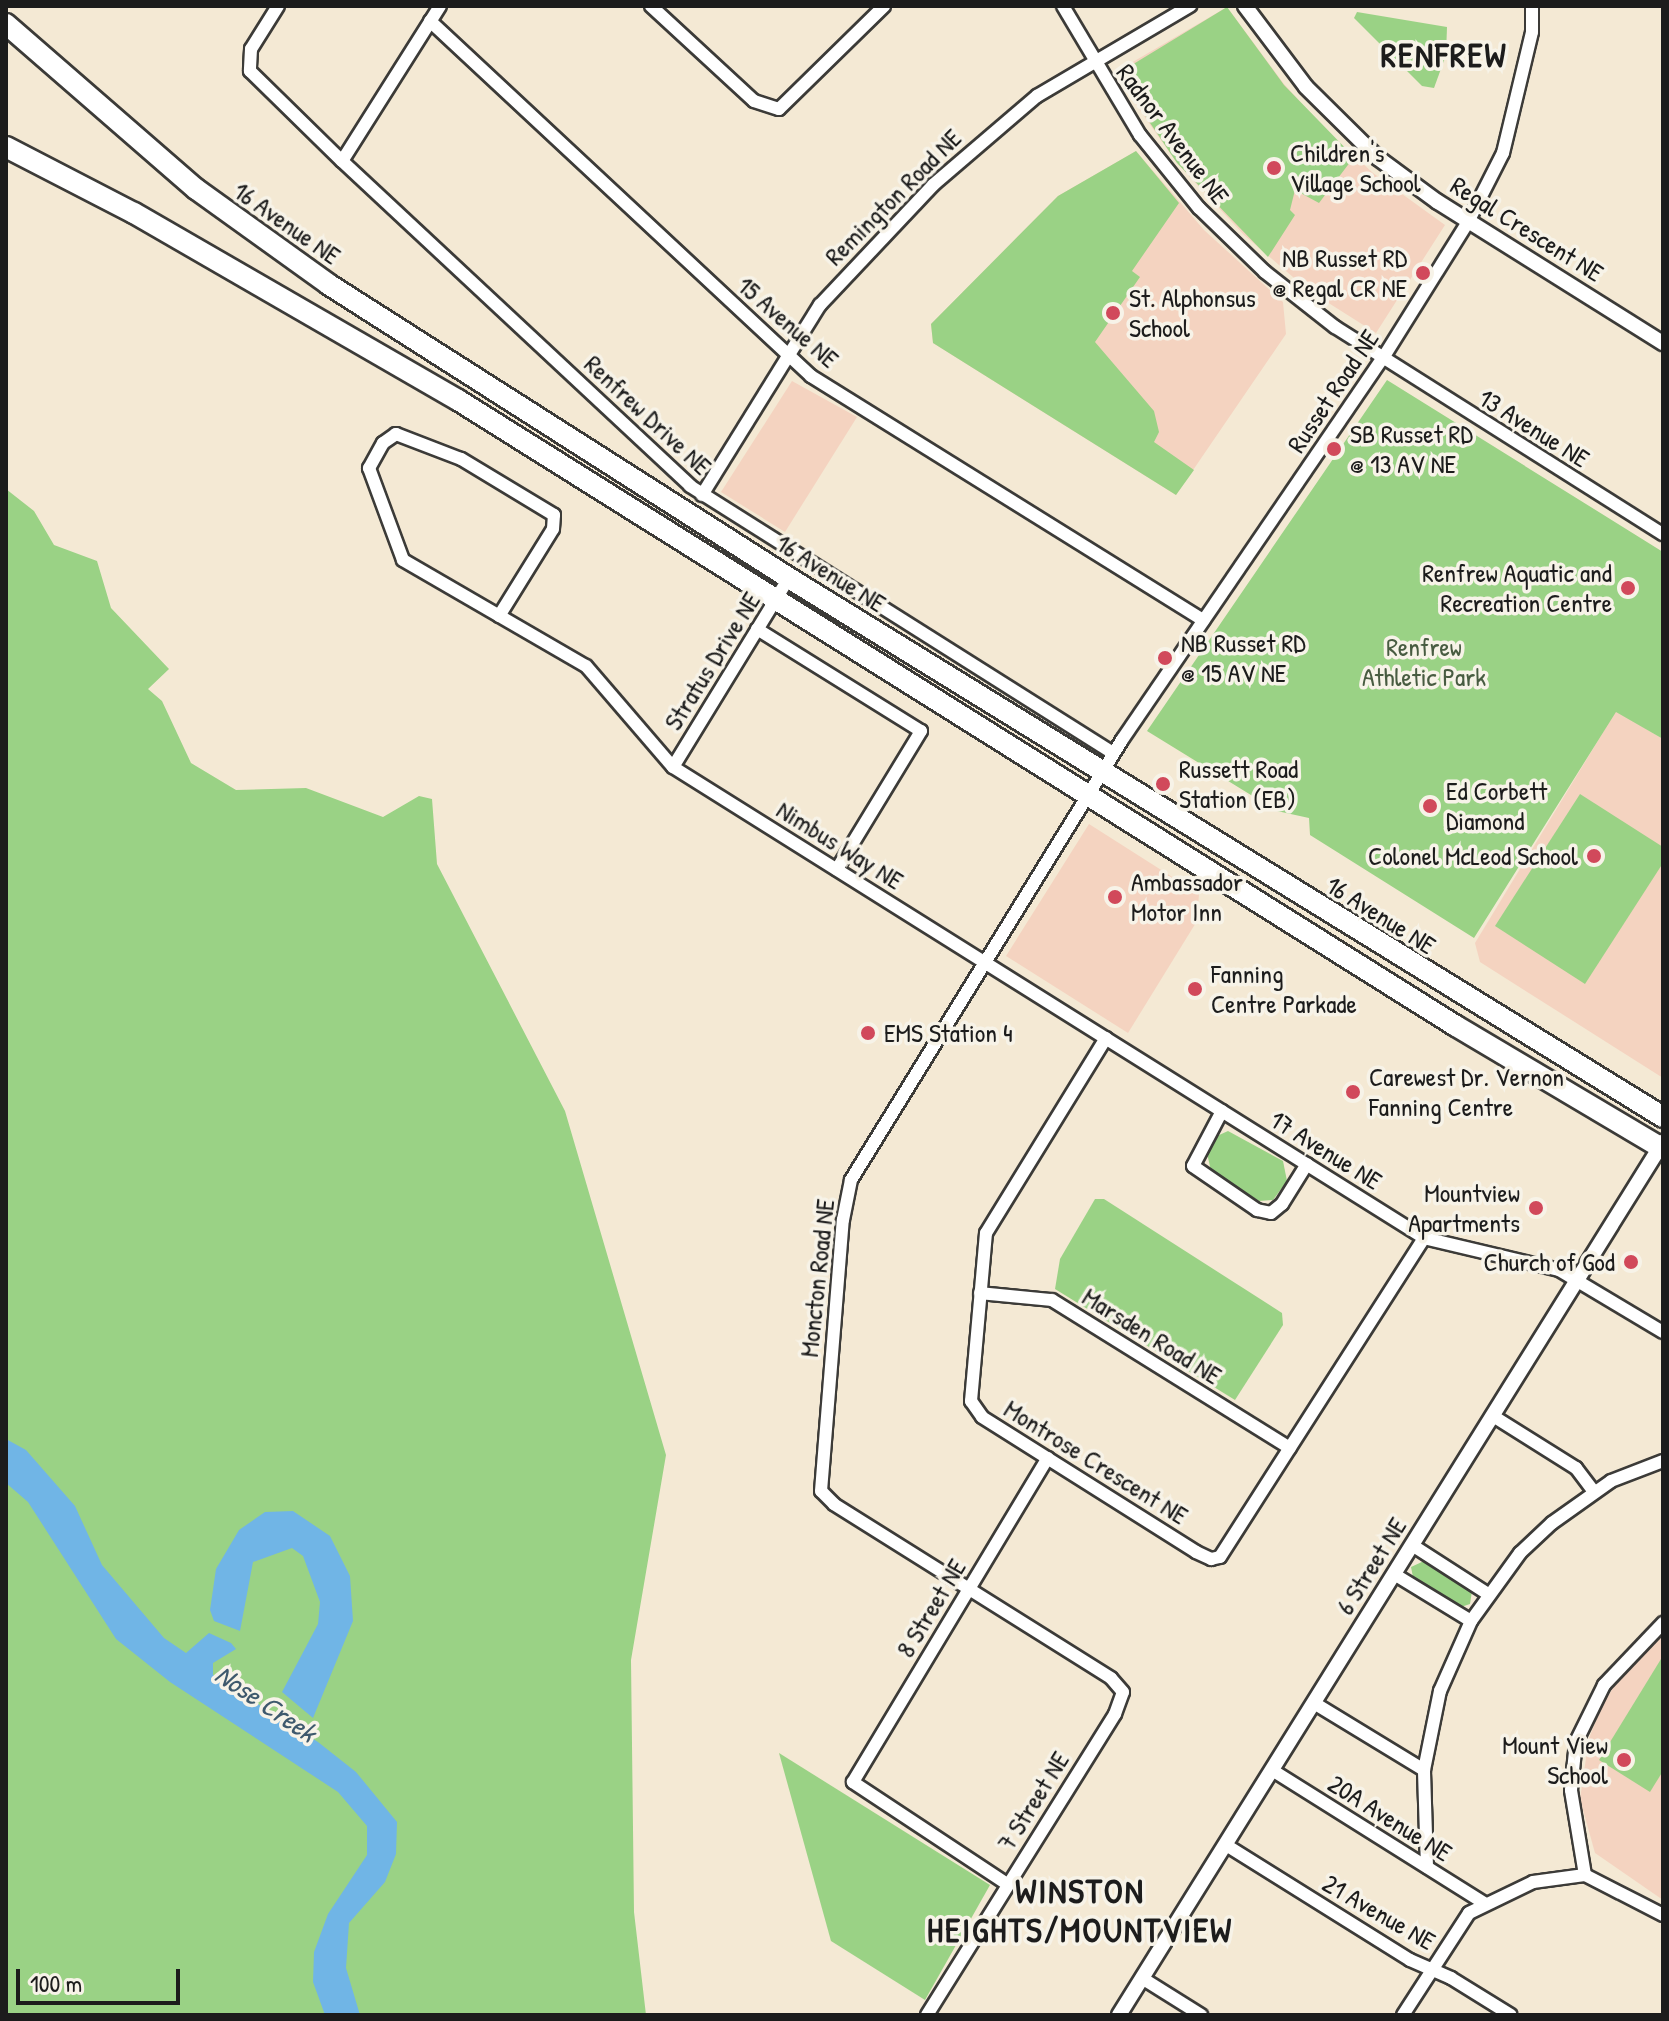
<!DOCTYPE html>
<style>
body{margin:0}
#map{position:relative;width:1669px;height:2021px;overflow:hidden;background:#f4e9d4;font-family:"Patrick Hand",sans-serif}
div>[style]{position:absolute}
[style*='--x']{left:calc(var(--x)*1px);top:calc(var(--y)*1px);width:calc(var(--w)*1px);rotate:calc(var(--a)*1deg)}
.built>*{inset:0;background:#f4d3c0}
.green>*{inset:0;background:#9ad285}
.water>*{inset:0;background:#70b5e6}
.roads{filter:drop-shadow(2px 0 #3c3b38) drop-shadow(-2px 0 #3c3b38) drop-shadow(0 2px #3c3b38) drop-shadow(0 -2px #3c3b38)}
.minor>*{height:12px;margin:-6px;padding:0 6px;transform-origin:6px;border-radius:6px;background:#fff}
.tertiary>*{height:14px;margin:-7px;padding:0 7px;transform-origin:7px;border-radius:7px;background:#fff}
.trunk>*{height:20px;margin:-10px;padding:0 10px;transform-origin:10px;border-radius:10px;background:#fff}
.dots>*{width:22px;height:22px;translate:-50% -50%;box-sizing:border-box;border:4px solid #f7f3e8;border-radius:50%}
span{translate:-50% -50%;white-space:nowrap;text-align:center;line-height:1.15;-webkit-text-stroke:7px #f7f3e8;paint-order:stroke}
.street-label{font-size:26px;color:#1c1c1c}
.poi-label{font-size:26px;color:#1c1c1c}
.left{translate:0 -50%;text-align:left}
.right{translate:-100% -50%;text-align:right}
.park-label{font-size:26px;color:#485c41}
.water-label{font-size:28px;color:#3e596d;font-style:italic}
.district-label{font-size:34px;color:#1c1c1c;font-weight:700;letter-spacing:2px}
.frame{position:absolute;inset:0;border:8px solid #1c1c1c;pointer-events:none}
.scale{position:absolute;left:16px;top:1969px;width:164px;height:36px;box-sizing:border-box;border:4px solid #1c1c1c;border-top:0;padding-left:10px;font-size:24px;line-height:28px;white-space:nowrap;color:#1c1c1c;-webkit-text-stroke:6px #f7f3e8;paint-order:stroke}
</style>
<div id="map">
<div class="built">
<i style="clip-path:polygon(1227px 7px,1284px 84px,1326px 130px,1373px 173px,1445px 225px,1376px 333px,1308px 290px,1244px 235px,1177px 163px,1118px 79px,1119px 70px)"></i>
<i style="clip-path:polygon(1136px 151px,1204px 230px,1283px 302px,1286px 334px,1176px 495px,933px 343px,931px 324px,1058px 196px)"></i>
<i style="clip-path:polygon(792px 381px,857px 417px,785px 532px,721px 492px)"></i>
<i style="clip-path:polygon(1616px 711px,1663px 739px,1663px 1078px,1480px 962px,1475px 943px)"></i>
<i style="clip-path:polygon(1089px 824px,1199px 894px,1197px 921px,1128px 1033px,1006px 956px)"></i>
<i style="clip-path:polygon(1663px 1634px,1663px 1900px,1595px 1853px,1580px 1799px,1589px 1738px,1602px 1706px,1619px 1678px)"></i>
</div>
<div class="green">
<i style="clip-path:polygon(1227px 7px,1284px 85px,1354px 157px,1319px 203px,1295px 190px,1290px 210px,1295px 215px,1268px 257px,1177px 163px,1117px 74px)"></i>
<i style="clip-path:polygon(1357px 12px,1447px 27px,1446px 55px,1434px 88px,1422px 86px,1354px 18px)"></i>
<i style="clip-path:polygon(1136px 151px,1179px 203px,1132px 271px,1140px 277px,1095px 342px,1154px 411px,1159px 432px,1154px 442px,1194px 470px,1176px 495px,933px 343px,931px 324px,1058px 196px)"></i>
<i style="clip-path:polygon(1387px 380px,1663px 552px,1663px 739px,1616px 712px,1474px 938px,1310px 835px,1309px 818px,1277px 811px,1147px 731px)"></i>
<i style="clip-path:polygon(6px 489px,34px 511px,54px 545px,97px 561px,111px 608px,169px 669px,148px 689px,162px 701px,191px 763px,236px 790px,306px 788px,383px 817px,419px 796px,432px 799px,437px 864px,565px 1111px,666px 1455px,631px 1660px,634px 1912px,646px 2015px,6px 2015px)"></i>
<i style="clip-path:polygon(1580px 794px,1663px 847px,1663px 863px,1585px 984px,1495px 926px)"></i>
<i style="clip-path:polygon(1228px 1131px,1283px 1161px,1287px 1181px,1273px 1200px,1259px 1201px,1211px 1171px,1207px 1153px,1217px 1136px)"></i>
<i style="clip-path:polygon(1095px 1199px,1104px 1199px,1282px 1313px,1283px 1325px,1235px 1400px,1055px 1289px,1060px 1259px)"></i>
<i style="clip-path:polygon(1424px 1561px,1472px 1591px,1470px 1604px,1461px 1607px,1413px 1577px,1411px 1567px)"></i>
<i style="clip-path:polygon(1661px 1659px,1663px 1771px,1650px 1792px,1599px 1760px)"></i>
<i style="clip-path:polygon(779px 1753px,990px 1885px,925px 2000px,831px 1941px)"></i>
</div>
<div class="water">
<i style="clip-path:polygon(6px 1439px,26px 1450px,75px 1506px,102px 1565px,164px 1638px,186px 1653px,209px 1633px,231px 1643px,236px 1649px,213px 1663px,213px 1675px,227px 1679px,234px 1689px,318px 1742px,356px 1772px,397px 1822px,396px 1854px,385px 1882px,349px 1923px,346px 1968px,360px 2015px,325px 2015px,313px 1982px,314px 1952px,328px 1914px,367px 1855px,367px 1826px,338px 1792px,170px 1682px,116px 1639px,28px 1502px,6px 1483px)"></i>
<i style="clip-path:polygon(293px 1511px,330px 1536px,350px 1576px,353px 1621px,313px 1718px,282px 1692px,318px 1624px,320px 1602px,303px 1556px,292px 1548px,253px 1562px,240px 1631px,214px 1621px,210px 1610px,216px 1569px,239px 1530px,265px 1512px)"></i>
</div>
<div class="roads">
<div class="minor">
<i style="--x:278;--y:6;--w:51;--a:122.1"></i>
<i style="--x:251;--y:49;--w:22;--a:93"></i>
<i style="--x:250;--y:71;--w:129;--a:44.4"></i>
<i style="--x:440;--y:6;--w:183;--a:122.3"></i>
<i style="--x:342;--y:161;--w:476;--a:43"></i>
<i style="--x:690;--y:486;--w:500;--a:32.26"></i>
<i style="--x:651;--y:6;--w:140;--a:42.7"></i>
<i style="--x:754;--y:101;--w:26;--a:18"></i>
<i style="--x:779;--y:109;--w:147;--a:-44.4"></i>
<i style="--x:1063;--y:6;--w:150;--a:59.2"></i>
<i style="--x:1140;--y:135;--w:94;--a:51.1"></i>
<i style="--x:1199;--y:208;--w:92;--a:44.1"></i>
<i style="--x:1265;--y:272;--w:89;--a:38.2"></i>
<i style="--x:1335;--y:327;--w:388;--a:32.3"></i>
<i style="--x:430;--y:21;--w:521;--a:42.98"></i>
<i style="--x:811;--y:376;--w:462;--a:31.9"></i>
<i style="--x:702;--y:495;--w:224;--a:-58.2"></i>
<i style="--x:820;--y:305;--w:165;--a:-46.7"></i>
<i style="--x:933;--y:185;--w:137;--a:-40.6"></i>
<i style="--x:1037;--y:96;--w:178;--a:-30.5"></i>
<i style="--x:499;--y:616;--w:102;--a:-58.2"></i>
<i style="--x:553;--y:529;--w:14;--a:-86"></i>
<i style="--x:554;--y:515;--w:109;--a:-148.9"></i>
<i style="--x:461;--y:459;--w:70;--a:-159"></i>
<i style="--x:396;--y:434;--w:16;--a:145"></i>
<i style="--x:383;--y:443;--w:29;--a:119"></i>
<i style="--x:369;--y:468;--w:98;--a:69.7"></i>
<i style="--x:403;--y:560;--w:211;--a:30.1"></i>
<i style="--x:586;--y:666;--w:133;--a:49.3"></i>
<i style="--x:673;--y:767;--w:886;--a:32.09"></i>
<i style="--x:1424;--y:1238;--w:139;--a:13.3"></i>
<i style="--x:1559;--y:1270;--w:121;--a:30.8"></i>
<i style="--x:757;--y:629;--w:193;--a:31.9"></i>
<i style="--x:921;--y:731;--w:162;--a:121.3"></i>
<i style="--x:673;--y:767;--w:222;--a:-58.5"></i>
<i style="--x:1106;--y:1038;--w:229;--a:121.6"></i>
<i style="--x:986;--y:1233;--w:169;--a:95.1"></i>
<i style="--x:971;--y:1401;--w:19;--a:55"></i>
<i style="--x:982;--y:1417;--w:253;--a:32.2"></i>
<i style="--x:1196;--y:1552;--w:17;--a:25"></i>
<i style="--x:1211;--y:1559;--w:9;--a:-13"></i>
<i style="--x:1220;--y:1557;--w:379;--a:-57.4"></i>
<i style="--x:1222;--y:1111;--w:62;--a:117.8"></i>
<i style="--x:1193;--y:1166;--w:78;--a:34.5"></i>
<i style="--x:1257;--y:1210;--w:14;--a:12"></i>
<i style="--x:1271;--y:1213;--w:14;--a:-39"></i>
<i style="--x:1282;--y:1204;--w:47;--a:-58"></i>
<i style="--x:980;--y:1293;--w:72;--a:5.6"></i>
<i style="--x:1052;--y:1300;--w:280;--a:31.9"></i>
<i style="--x:1493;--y:1416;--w:98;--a:32.1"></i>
<i style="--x:1576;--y:1468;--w:30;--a:53"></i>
<i style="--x:1412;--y:1545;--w:90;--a:32.8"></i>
<i style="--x:1394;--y:1574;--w:90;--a:31.4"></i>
<i style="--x:1314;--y:1703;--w:129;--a:31.3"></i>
<i style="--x:1272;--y:1770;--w:250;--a:32.1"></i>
<i style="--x:1226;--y:1845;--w:217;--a:32"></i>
<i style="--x:1410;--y:1960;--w:45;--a:23.7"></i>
<i style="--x:1451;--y:1978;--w:70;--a:31.7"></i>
<i style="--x:1427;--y:1867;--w:97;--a:-91.8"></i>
<i style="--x:1424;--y:1770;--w:81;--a:-78.6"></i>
<i style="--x:1440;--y:1691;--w:77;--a:-66.1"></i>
<i style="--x:1471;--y:1621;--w:84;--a:-54.2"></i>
<i style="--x:1520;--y:1553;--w:44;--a:-43.2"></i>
<i style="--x:1552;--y:1523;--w:72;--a:-35.4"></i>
<i style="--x:1611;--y:1481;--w:56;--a:-21"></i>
<i style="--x:1585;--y:1875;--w:86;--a:-99.4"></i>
<i style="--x:1571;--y:1790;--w:48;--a:-84.1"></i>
<i style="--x:1576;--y:1742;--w:64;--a:-63.8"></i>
<i style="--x:1604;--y:1685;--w:86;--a:-46.4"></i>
<i style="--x:1007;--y:1884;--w:185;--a:-146.5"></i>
<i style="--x:853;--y:1782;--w:378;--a:-59"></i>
<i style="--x:1142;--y:1978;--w:70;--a:32.1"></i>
<i style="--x:927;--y:2015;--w:355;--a:-58"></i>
<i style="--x:1115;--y:1714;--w:23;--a:-70"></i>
<i style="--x:1123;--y:1692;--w:18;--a:-131"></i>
<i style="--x:1111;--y:1678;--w:327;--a:-147.9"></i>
<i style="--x:834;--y:1504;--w:18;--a:-135"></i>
<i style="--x:821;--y:1491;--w:272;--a:-85.4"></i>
<i style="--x:843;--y:1220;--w:41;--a:-78.7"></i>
<i style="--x:851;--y:1180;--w:517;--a:-58.37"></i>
<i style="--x:1122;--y:740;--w:463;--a:-55.7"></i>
<i style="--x:1383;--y:358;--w:160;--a:-58"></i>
<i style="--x:1468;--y:222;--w:77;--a:-63.1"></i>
<i style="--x:1503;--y:153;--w:124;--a:-76.5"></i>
<i style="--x:1532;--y:32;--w:26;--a:-90"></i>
<i style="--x:1403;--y:2015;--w:121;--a:-57.1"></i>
<i style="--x:1469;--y:1913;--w:71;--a:-25.8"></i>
<i style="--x:1533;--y:1882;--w:52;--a:-7.7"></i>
<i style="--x:1585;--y:1875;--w:88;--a:27.1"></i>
</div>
<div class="tertiary">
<i style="--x:1245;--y:6;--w:101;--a:53"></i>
<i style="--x:1306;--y:87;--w:101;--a:44.6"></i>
<i style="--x:1378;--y:158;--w:74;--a:36.3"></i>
<i style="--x:1438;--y:202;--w:266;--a:32.1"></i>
<i style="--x:1119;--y:2015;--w:1029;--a:-58.07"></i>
</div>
<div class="trunk">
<i style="--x:6;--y:24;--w:252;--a:41"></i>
<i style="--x:196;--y:189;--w:163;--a:35.7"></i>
<i style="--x:328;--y:284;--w:547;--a:32.53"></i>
<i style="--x:789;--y:578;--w:1027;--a:31.66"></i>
<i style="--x:6;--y:147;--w:144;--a:27.3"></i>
<i style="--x:134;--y:213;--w:374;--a:30"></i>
<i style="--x:458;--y:400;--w:1178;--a:32.1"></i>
<i style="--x:1456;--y:1026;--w:241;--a:30.7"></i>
</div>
</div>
<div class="dots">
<i style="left:1274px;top:168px;background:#d1495b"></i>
<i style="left:1423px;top:273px;background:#d1495b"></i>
<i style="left:1113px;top:313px;background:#d1495b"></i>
<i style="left:1334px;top:449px;background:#d1495b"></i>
<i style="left:1628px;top:588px;background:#d1495b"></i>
<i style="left:1165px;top:658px;background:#d1495b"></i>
<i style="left:1163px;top:784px;background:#d1495b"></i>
<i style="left:1430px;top:806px;background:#d1495b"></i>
<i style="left:1594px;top:856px;background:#d1495b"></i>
<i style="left:1115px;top:897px;background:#d1495b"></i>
<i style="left:1195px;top:989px;background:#d1495b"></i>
<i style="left:868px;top:1033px;background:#d1495b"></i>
<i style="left:1353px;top:1092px;background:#d1495b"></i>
<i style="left:1536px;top:1208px;background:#d1495b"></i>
<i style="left:1631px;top:1262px;background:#d1495b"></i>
<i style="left:1624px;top:1760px;background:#d1495b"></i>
</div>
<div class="street-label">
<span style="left:1173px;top:134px;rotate:53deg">Radnor Avenue NE</span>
<span style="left:893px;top:197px;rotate:-45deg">Remington Road NE</span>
<span style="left:287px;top:223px;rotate:35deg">16 Avenue NE</span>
<span style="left:1527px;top:229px;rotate:32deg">Regal Crescent NE</span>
<span style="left:788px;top:322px;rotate:41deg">15 Avenue NE</span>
<span style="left:1333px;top:391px;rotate:-56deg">Russet Road NE</span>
<span style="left:648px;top:415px;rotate:43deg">Renfrew Drive NE</span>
<span style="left:1534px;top:428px;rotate:32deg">13 Avenue NE</span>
<span style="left:831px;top:573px;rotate:32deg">16 Avenue NE</span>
<span style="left:712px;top:661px;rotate:-58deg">Stratus Drive NE</span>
<span style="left:840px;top:845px;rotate:32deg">Nimbus Way NE</span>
<span style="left:1381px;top:915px;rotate:32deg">16 Avenue NE</span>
<span style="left:1326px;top:1150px;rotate:32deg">17 Avenue NE</span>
<span style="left:817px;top:1278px;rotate:-84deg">Moncton Road NE</span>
<span style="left:1152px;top:1336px;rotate:32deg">Marsden Road NE</span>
<span style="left:1096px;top:1462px;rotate:32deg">Montrose Crescent NE</span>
<span style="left:1371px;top:1566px;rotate:-58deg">6 Street NE</span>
<span style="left:931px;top:1608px;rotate:-59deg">8 Street NE</span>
<span style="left:1033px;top:1801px;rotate:-58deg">7 Street NE</span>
<span style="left:1390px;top:1818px;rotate:32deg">20A Avenue NE</span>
<span style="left:1379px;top:1912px;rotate:30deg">21 Avenue NE</span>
</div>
<div class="poi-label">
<span class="left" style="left:1290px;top:168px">Children's<br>Village School</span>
<span class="right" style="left:1407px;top:273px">NB Russet RD<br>@ Regal CR NE</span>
<span class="left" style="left:1129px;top:313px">St. Alphonsus<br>School</span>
<span class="left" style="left:1350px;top:449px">SB Russet RD<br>@ 13 AV NE</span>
<span class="right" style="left:1612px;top:588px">Renfrew Aquatic and<br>Recreation Centre</span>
<span class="left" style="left:1181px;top:658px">NB Russet RD<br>@ 15 AV NE</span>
<span class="left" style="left:1179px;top:784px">Russett Road<br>Station (EB)</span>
<span class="left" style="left:1446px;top:806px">Ed Corbett<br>Diamond</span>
<span class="right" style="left:1578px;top:856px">Colonel McLeod School</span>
<span class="left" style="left:1131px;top:897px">Ambassador<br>Motor Inn</span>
<span class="left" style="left:1211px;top:989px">Fanning<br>Centre Parkade</span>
<span class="left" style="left:884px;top:1033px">EMS Station 4</span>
<span class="left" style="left:1369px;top:1092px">Carewest Dr. Vernon<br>Fanning Centre</span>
<span class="right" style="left:1520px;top:1208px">Mountview<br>Apartments</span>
<span class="right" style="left:1615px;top:1262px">Church of God</span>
<span class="right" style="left:1608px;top:1760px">Mount View<br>School</span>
</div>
<div class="park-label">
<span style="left:1424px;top:662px">Renfrew<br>Athletic Park</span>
</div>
<div class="water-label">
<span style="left:266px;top:1703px;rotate:34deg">Nose Creek</span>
</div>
<div class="district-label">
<span style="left:1444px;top:56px">RENFREW</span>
<span style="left:1080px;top:1911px">WINSTON<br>HEIGHTS/MOUNTVIEW</span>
</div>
<div class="frame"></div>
<div class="scale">100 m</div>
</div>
